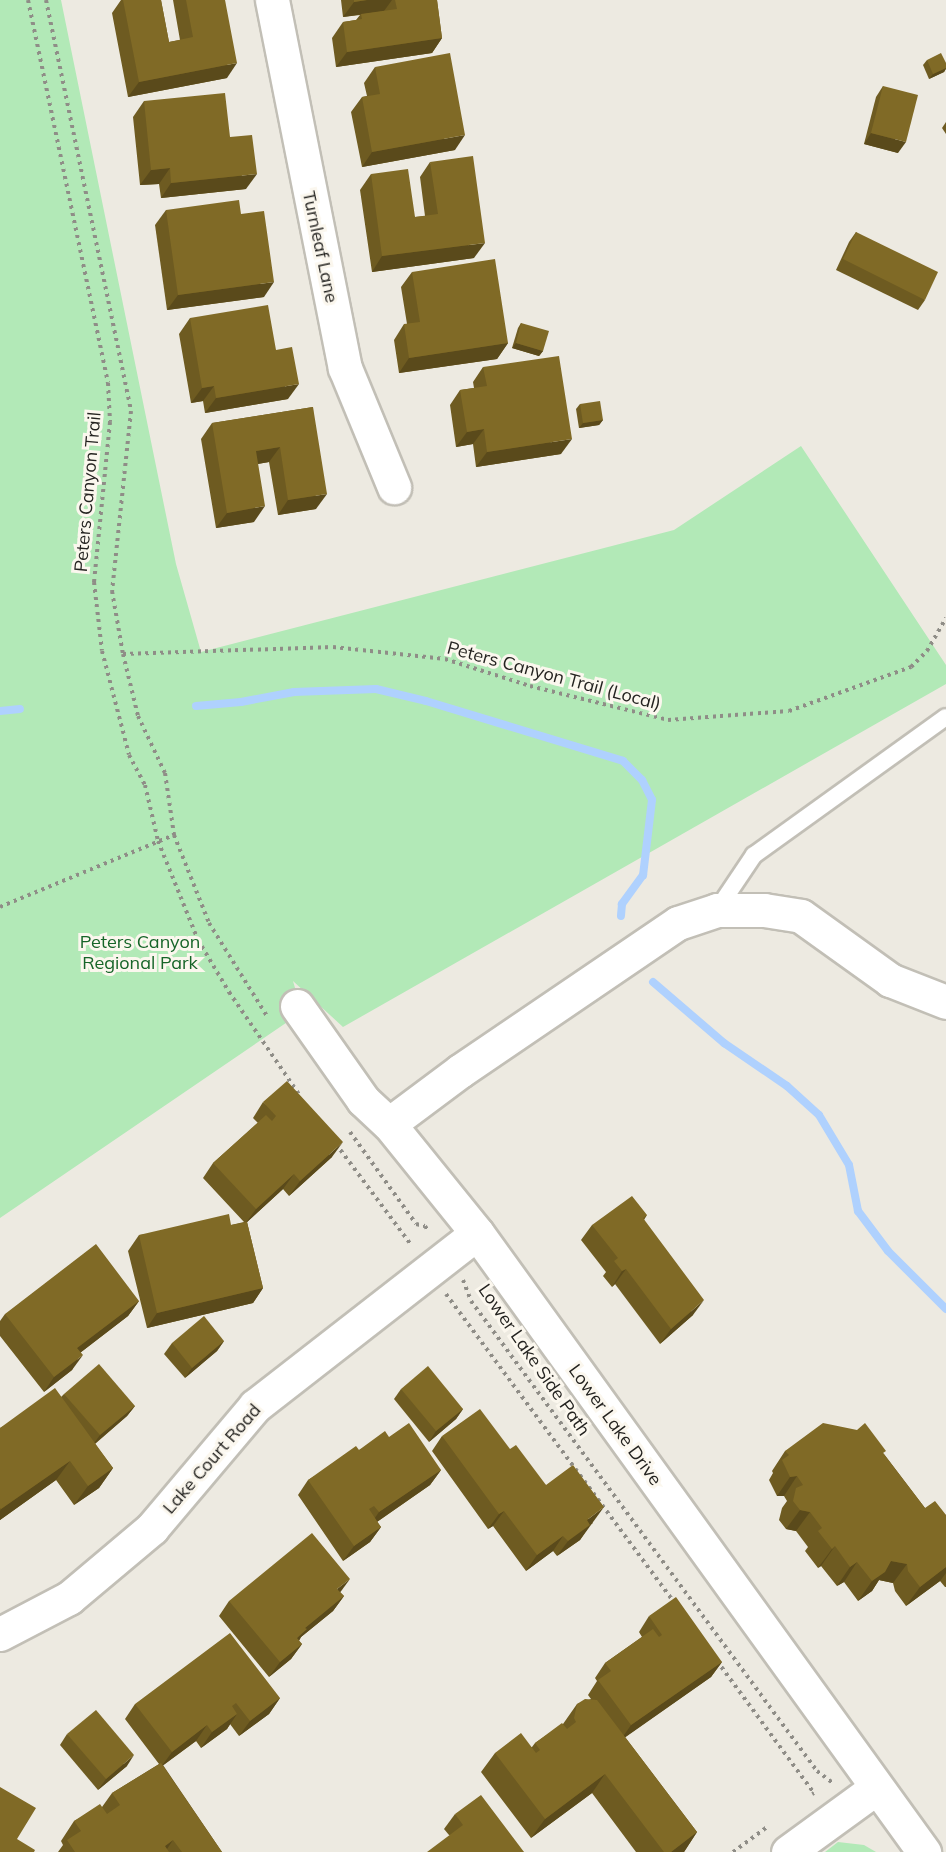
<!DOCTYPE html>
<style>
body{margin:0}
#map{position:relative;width:946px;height:1852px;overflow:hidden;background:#edeae1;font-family:Mulish,sans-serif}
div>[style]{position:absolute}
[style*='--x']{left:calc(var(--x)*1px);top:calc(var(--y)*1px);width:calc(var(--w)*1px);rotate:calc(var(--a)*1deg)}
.green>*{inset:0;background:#b2e9b7}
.stream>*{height:8px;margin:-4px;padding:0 4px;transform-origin:4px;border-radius:4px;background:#afd1fe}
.path>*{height:4px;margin-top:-2px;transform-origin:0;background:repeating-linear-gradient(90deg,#8f8d87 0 3px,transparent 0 7.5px)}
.roads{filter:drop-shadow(2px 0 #c2bfb6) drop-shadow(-2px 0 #c2bfb6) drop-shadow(0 2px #c2bfb6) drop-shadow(0 -2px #c2bfb6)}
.service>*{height:16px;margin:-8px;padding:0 8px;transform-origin:8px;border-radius:8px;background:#fff}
.minor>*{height:33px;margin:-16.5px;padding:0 16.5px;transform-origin:16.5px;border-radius:16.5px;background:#fff}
.wall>*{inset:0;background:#6e5b21}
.shaded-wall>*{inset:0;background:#5a4a1b}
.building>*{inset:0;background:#806a26}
span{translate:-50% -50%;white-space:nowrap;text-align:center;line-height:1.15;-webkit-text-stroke:6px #fbf7ee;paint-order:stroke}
.street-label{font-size:18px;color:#242320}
.park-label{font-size:18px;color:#166528}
</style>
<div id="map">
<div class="green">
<i style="clip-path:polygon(0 0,61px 0,176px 564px,201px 652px,674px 530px,801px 446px,946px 665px,946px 684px,343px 1027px,293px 981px,302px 1012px,0 1218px)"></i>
<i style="clip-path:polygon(838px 1842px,864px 1845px,876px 1852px,825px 1852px)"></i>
</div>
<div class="stream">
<i style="--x:196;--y:706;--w:45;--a:-5.1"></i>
<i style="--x:241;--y:702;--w:54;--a:-10.7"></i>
<i style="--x:294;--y:692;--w:82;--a:-2.1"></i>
<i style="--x:376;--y:689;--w:51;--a:13.5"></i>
<i style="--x:426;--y:701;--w:206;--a:16.9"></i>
<i style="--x:623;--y:761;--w:27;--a:45"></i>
<i style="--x:642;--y:780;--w:22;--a:63"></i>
<i style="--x:652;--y:800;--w:76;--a:96.8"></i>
<i style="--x:643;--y:875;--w:36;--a:126"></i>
<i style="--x:622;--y:904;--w:12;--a:95"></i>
<i style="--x:0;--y:711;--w:20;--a:-6"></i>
<i style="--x:653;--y:982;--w:94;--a:40.7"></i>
<i style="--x:724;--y:1043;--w:76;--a:34.3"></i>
<i style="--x:787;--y:1086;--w:43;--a:42.2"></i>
<i style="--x:819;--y:1115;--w:58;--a:59"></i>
<i style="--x:849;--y:1165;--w:47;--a:78.9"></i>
<i style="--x:858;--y:1211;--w:50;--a:53.1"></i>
<i style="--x:888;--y:1251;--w:82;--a:45"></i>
</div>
<div class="path">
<i style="--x:28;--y:0;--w:391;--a:78.2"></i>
<i style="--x:108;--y:383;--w:39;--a:87"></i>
<i style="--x:110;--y:422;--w:161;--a:95.7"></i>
<i style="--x:94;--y:582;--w:69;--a:83.4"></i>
<i style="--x:102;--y:651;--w:107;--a:75.4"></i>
<i style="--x:129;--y:755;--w:34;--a:62"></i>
<i style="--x:145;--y:785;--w:57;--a:76.9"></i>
<i style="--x:158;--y:841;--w:107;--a:68"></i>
<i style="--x:198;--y:940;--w:61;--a:59.2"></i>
<i style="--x:229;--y:992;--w:127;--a:55.6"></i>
<i style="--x:46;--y:0;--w:420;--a:78.3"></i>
<i style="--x:131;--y:411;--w:181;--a:96"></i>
<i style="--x:112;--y:591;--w:64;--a:80.1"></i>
<i style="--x:123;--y:654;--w:64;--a:76.4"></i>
<i style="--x:138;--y:716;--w:63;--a:64.7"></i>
<i style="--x:165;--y:773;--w:63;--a:81.7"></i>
<i style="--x:174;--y:835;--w:95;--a:68.3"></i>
<i style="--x:209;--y:923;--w:110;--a:58.1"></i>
<i style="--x:123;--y:654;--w:210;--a:-1.9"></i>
<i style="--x:333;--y:647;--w:113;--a:6.1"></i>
<i style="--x:445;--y:659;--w:89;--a:17.6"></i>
<i style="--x:530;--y:686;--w:142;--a:13.8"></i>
<i style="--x:668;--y:720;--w:121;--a:-4.3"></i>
<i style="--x:789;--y:711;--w:130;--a:-19.8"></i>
<i style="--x:911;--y:667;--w:23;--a:-45"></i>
<i style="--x:927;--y:651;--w:38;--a:-60"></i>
<i style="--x:0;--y:907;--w:188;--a:-22.5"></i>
<i style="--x:350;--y:1132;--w:113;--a:54.3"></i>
<i style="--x:416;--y:1224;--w:9;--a:13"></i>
<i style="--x:425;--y:1226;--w:7;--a:56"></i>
<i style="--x:336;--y:1144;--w:127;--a:53.3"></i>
<i style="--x:463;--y:1280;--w:22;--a:69"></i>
<i style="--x:471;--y:1301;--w:584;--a:53.64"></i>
<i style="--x:817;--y:1771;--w:20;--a:37"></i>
<i style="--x:446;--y:1294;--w:385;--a:53.5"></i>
<i style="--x:717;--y:1661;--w:164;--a:53.7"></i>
<i style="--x:814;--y:1793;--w:2;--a:153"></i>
<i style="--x:733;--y:1852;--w:42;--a:-36.3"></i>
</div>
<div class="roads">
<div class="service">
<i style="--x:717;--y:910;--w:66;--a:-56.1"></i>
<i style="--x:754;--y:855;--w:236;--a:-35.7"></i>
</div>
<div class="minor">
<i style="--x:272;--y:0;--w:375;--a:78.8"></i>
<i style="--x:345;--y:368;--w:129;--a:67.6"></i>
<i style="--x:297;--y:1006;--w:115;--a:54.9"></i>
<i style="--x:363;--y:1100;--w:35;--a:43"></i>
<i style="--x:389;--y:1124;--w:140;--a:51.1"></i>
<i style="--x:477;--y:1233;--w:764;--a:54.17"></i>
<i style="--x:389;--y:1124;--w:89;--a:-36.7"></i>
<i style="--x:460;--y:1071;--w:263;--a:-34.2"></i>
<i style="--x:678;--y:923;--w:41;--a:-18.4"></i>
<i style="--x:717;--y:910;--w:47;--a:0"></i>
<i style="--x:764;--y:910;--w:37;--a:9"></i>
<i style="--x:801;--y:916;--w:110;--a:35.7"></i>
<i style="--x:890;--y:980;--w:60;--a:21.4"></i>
<i style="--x:0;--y:1634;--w:78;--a:-27.6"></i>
<i style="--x:69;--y:1598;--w:109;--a:-40.1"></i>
<i style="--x:152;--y:1528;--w:160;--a:-49.8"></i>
<i style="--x:255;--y:1406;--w:281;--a:-37.9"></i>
<i style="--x:788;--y:1852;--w:109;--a:-36"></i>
</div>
</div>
<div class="wall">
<i style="clip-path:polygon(121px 0,161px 0,169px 42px,180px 40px,173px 0,225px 0,227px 78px,128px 97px,112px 13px)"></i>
<i style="clip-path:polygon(341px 0,437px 0,442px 38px,432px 53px,336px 67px,332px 38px,343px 22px,356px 20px,360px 15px,343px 17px)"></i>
<i style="clip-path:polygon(927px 60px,946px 63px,946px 69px,944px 72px,929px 79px,923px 65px)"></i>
<i style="clip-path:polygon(375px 67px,455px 150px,362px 167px,351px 112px,362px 97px,367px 96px,364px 83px)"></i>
<i style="clip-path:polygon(883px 86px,898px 153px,864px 144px,876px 97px)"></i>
<i style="clip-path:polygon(144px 101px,230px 137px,246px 189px,161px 198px,159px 184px,140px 185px,133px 117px)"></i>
<i style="clip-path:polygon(946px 122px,946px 134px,942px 128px)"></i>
<i style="clip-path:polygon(430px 162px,474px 258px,372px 272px,360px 190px,371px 174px,415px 217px,425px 216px,420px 177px)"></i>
<i style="clip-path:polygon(166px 210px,241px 214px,264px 297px,167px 310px,155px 225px)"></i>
<i style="clip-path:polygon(856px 232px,925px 300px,918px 310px,836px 270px,849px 242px)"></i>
<i style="clip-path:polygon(412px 272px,508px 343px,497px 359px,399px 373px,394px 340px,404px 324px,407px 324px,401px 287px)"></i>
<i style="clip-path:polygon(190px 318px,276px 350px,288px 399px,205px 413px,203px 401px,191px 403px,179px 334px)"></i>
<i style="clip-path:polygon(521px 323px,543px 351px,539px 356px,512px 348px,518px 328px)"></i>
<i style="clip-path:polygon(483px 367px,561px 454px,476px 467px,473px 444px,456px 447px,450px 405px,460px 390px,474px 388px,473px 382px)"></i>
<i style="clip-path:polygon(580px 404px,603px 420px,599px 425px,579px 428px,576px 409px)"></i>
<i style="clip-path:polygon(313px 407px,316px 509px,278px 515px,269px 462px,258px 464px,254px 522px,216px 528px,201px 439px,212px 423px)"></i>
<i style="clip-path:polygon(263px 1102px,332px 1157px,289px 1196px,283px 1189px,247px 1222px,263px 1288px,253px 1303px,147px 1328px,128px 1251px,139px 1235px,231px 1225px,244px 1222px,203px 1178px,213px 1163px,258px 1123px,253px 1118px)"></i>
<i style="clip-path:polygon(647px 1215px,644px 1220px,693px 1315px,660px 1344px,615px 1284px,612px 1287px,603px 1276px,606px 1272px,581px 1240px,592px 1225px)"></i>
<i style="clip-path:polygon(139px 1301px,128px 1316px,81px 1352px,72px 1370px,44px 1392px,0 1336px,0 1321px,5px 1314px)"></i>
<i style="clip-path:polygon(224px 1341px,217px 1351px,185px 1378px,164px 1354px,172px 1343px)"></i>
<i style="clip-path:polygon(401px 1389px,463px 1409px,456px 1419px,429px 1442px,394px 1399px)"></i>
<i style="clip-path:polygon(64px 1394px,135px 1406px,127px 1416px,95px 1444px,113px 1468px,99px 1488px,74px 1505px,56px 1480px,0 1520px,0 1428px,61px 1397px)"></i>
<i style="clip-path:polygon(857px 1430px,884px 1454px,925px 1508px,946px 1515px,946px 1587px,945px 1587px,940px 1581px,906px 1606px,895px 1591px,893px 1583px,879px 1580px,872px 1591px,858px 1601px,844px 1582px,837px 1586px,821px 1566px,818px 1568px,805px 1551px,808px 1547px,796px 1531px,786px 1529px,779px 1520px,782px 1508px,787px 1501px,784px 1496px,777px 1496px,769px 1480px,773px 1473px,772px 1471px,785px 1451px)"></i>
<i style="clip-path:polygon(442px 1436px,546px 1485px,593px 1523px,590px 1525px,580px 1540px,557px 1556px,553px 1551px,526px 1571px,493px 1526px,488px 1529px,432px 1451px)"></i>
<i style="clip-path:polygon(389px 1437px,441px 1470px,430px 1485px,377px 1522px,381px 1527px,370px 1542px,343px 1561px,298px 1495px,308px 1480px,359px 1450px)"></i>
<i style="clip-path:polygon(340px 1592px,344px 1596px,333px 1611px,301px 1637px,299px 1641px,302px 1644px,291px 1659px,269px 1677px,219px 1616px,229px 1601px)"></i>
<i style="clip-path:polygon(649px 1616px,722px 1662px,711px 1677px,625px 1737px,697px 1832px,684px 1852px,636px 1852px,592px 1793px,531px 1838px,481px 1772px,495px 1753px,532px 1747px,535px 1743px,563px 1724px,577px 1704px,591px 1699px,588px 1695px,597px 1681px,595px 1678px,605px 1663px,642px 1637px,639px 1632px)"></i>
<i style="clip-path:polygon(280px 1698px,269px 1714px,239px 1736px,230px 1724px,227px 1729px,201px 1748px,196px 1741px,163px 1765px,222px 1852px,58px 1852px,63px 1845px,61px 1841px,74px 1821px,102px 1807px,112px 1793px,159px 1764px,125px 1719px,135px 1704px)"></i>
<i style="clip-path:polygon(67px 1734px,127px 1766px,98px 1790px,60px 1745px)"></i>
<i style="clip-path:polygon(455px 1814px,524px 1852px,449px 1835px,444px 1829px)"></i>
</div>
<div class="shaded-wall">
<i style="clip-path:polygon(367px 0,392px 0,384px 11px,343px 17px,354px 2px)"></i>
<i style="clip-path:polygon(442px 38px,432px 53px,336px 67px,347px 52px)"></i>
<i style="clip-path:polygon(237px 63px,227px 78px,128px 97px,139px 82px)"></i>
<i style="clip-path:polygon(946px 68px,944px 72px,929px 79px,933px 74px)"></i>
<i style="clip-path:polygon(871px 133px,906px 142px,898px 153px,864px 144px)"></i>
<i style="clip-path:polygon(465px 135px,455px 150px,362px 167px,372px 152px)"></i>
<i style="clip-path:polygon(170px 168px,159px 184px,140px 185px,151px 170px)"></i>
<i style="clip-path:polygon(257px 174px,246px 189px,161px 198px,171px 183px)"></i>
<i style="clip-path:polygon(485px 243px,474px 258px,372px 272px,382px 256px)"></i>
<i style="clip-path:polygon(274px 282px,264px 297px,167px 310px,178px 295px)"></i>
<i style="clip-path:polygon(508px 343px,497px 359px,399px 373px,409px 358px)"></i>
<i style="clip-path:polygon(516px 343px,543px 351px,539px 356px,512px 348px)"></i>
<i style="clip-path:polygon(299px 384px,288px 399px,205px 413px,216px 398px)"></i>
<i style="clip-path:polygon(214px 386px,203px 401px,191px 403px,202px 388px)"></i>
<i style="clip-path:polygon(603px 420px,599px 425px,579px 428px,583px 423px)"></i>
<i style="clip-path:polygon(484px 429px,473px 444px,456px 447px,467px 432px)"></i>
<i style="clip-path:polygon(572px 439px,561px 454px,476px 467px,487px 452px)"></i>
<i style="clip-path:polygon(280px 447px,269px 462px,245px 466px,256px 451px)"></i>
<i style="clip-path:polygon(327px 494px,316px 509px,278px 515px,288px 500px)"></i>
<i style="clip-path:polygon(265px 506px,254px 522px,216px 528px,227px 513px)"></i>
<i style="clip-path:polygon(343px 1142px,332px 1157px,289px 1196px,300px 1181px)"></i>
<i style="clip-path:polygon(294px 1174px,283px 1189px,245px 1224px,256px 1209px)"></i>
<i style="clip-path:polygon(626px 1269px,615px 1284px,612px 1287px,622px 1271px)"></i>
<i style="clip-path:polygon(263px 1288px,253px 1303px,147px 1328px,157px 1313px)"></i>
<i style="clip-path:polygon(704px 1300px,693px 1315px,660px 1344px,671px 1329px)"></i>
<i style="clip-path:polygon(139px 1301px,128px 1316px,67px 1363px,77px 1348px)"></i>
<i style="clip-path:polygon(224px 1341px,217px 1351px,185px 1378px,192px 1368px)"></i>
<i style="clip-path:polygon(83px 1355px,72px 1370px,44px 1392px,54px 1377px)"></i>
<i style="clip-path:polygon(135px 1406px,127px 1416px,92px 1446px,100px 1435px)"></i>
<i style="clip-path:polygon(463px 1409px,456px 1419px,429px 1442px,436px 1431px)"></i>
<i style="clip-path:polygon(70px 1461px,56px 1480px,0 1520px,0 1511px,1px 1509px)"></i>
<i style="clip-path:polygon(113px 1468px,99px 1488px,74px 1505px,88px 1486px)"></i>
<i style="clip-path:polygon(441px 1470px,430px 1485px,368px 1528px,379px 1512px)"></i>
<i style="clip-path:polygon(797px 1476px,784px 1496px,777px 1496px,790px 1477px)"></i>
<i style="clip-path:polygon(604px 1507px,580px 1540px,557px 1556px,568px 1541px,587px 1520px)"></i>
<i style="clip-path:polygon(800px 1510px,810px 1512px,796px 1531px,786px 1529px)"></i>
<i style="clip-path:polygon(504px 1511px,493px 1526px,488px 1529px,499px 1514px)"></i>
<i style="clip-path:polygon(381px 1527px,370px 1542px,343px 1561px,354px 1546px)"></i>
<i style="clip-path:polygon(563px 1536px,553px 1551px,526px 1571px,537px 1555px)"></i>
<i style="clip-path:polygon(835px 1546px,821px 1566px,818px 1568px,832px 1549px)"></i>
<i style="clip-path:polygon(891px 1561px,907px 1564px,893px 1583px,879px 1580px,872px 1591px,858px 1601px,872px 1581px)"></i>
<i style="clip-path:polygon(857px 1562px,844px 1582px,837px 1586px,850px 1567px)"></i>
<i style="clip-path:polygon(946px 1567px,946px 1573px,940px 1581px,906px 1606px,920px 1587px)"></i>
<i style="clip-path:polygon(350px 1579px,339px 1594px,337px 1589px)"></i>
<i style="clip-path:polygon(344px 1596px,333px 1611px,301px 1637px,296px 1645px,297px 1638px,305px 1628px)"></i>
<i style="clip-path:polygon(302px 1644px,291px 1659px,269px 1677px,280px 1662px)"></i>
<i style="clip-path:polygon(722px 1662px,711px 1677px,620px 1741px,631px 1725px)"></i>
<i style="clip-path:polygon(280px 1698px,269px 1714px,239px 1736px,250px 1721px)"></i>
<i style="clip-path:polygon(237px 1714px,227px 1729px,201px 1748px,212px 1732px)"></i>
<i style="clip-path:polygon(207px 1725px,196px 1741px,161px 1767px,172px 1752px)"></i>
<i style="clip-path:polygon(134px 1755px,127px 1766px,98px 1790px,106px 1779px)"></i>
<i style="clip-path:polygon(605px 1774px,592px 1793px,531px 1838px,545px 1819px)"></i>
<i style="clip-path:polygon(697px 1832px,684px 1852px,671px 1852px)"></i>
<i style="clip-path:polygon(173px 1840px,165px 1852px,165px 1846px)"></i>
</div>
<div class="building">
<i style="clip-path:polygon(123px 0,161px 0,169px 42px,193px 37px,186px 0,225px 0,237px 63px,139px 82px)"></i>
<i style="clip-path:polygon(354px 0,367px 0,354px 2px)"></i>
<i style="clip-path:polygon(395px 0,437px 0,442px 38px,347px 52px,343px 22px,362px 19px,361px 14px,397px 9px)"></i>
<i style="clip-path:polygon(450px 53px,465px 135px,372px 152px,362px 97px,380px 94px,375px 67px)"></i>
<i style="clip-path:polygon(941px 53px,946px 63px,946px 68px,933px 74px,927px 60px)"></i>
<i style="clip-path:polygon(883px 86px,918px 95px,906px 142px,871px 133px)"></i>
<i style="clip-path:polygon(225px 93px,230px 137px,252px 135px,257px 174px,171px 183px,170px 168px,151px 170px,144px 101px)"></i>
<i style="clip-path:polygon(473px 156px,485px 243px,382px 256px,371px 174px,408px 169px,415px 217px,438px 214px,430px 162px)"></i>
<i style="clip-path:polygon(239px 200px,241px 214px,264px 211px,274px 282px,178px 295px,166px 210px)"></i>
<i style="clip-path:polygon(856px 232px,938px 272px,925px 300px,843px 259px)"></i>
<i style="clip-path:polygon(495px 259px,508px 343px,409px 358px,404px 324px,420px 322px,412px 272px)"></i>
<i style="clip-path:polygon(268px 305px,276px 350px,292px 347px,299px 384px,216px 398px,214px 386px,202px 388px,190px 318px)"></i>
<i style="clip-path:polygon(521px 323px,549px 331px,543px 351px,516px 343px)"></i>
<i style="clip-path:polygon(559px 356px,572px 439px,487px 452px,484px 429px,467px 432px,460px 390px,487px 386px,483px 367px)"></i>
<i style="clip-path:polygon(600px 401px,603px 420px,583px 423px,580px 404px)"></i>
<i style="clip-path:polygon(313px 407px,327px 494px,288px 500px,280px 447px,256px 451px,265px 506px,227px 513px,212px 423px)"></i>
<i style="clip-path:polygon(287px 1081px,343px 1142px,300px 1181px,294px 1174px,256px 1209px,213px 1163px,266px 1115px,272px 1121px,276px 1116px,263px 1102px)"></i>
<i style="clip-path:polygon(632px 1196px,647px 1215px,643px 1218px,704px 1300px,671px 1329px,626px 1269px,622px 1271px,614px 1261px,618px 1258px,592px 1225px)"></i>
<i style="clip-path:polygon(229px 1214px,231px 1225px,247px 1222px,263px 1288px,157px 1313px,139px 1235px)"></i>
<i style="clip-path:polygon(96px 1244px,139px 1301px,77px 1348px,83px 1355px,54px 1377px,5px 1314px)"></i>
<i style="clip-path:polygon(204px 1316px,224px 1341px,192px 1368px,172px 1343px)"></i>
<i style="clip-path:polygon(99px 1364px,135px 1406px,100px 1435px,64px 1394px)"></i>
<i style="clip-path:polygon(428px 1366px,463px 1409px,436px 1431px,401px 1389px)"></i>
<i style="clip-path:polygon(55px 1388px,113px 1468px,88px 1486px,70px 1461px,1px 1509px,0 1508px,0 1428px)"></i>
<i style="clip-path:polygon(480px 1409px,510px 1449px,516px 1445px,546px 1485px,573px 1465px,604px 1507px,587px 1520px,590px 1525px,568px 1541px,563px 1536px,537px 1555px,504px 1511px,499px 1514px,442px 1436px)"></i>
<i style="clip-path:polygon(409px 1423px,441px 1470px,379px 1512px,374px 1506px,369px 1509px,381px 1527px,354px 1546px,308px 1480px,356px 1446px,359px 1450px,385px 1431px,389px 1437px)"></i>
<i style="clip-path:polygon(823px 1423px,857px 1430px,865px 1423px,886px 1451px,883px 1453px,925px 1508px,935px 1501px,946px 1515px,946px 1567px,920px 1587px,908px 1571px,907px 1564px,891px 1561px,885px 1572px,872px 1581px,857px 1562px,850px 1567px,835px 1546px,832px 1549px,818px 1531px,822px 1528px,810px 1512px,800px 1510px,793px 1501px,796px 1488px,803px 1485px,797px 1476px,790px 1477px,782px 1460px,789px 1455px,785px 1451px)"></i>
<i style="clip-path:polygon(312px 1533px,350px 1579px,337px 1589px,344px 1596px,305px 1628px,307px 1629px,297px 1638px,302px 1644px,280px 1662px,229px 1601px)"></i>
<i style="clip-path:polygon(676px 1597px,722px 1662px,631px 1725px,598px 1680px,611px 1671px,605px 1663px,653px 1629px,659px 1637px,662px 1635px,649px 1616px)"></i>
<i style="clip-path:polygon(230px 1633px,280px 1698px,250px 1721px,236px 1703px,232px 1706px,237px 1714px,212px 1732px,207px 1725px,172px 1752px,135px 1704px)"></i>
<i style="clip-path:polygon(585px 1699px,597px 1700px,697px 1832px,671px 1852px,664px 1852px,605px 1774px,545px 1819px,495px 1753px,521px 1733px,536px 1753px,540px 1750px,535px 1743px,562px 1723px,567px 1729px,576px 1722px,574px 1718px,577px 1704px)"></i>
<i style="clip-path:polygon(96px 1710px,134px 1755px,106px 1779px,67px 1734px)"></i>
<i style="clip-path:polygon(161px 1763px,222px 1852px,182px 1852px,173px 1840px,165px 1846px,169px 1852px,75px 1852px,67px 1840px,81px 1831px,74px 1821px,100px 1804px,107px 1814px,120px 1805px,112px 1793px)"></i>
<i style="clip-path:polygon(0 1787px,36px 1808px,17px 1839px,35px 1850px,34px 1852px,0 1852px)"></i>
<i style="clip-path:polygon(481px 1795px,524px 1852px,427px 1852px,463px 1825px,455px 1814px)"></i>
</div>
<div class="street-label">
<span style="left:320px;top:247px;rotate:78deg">Turnleaf Lane</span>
<span style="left:88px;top:492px;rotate:-85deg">Peters Canyon Trail</span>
<span style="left:554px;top:676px;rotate:15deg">Peters Canyon Trail (Local)</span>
<span style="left:534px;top:1360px;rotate:55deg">Lower Lake Side Path</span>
<span style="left:615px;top:1425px;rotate:54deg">Lower Lake Drive</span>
<span style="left:212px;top:1459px;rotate:-49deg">Lake Court Road</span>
</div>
<div class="park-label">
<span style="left:140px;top:953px">Peters Canyon<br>Regional Park</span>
</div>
</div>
